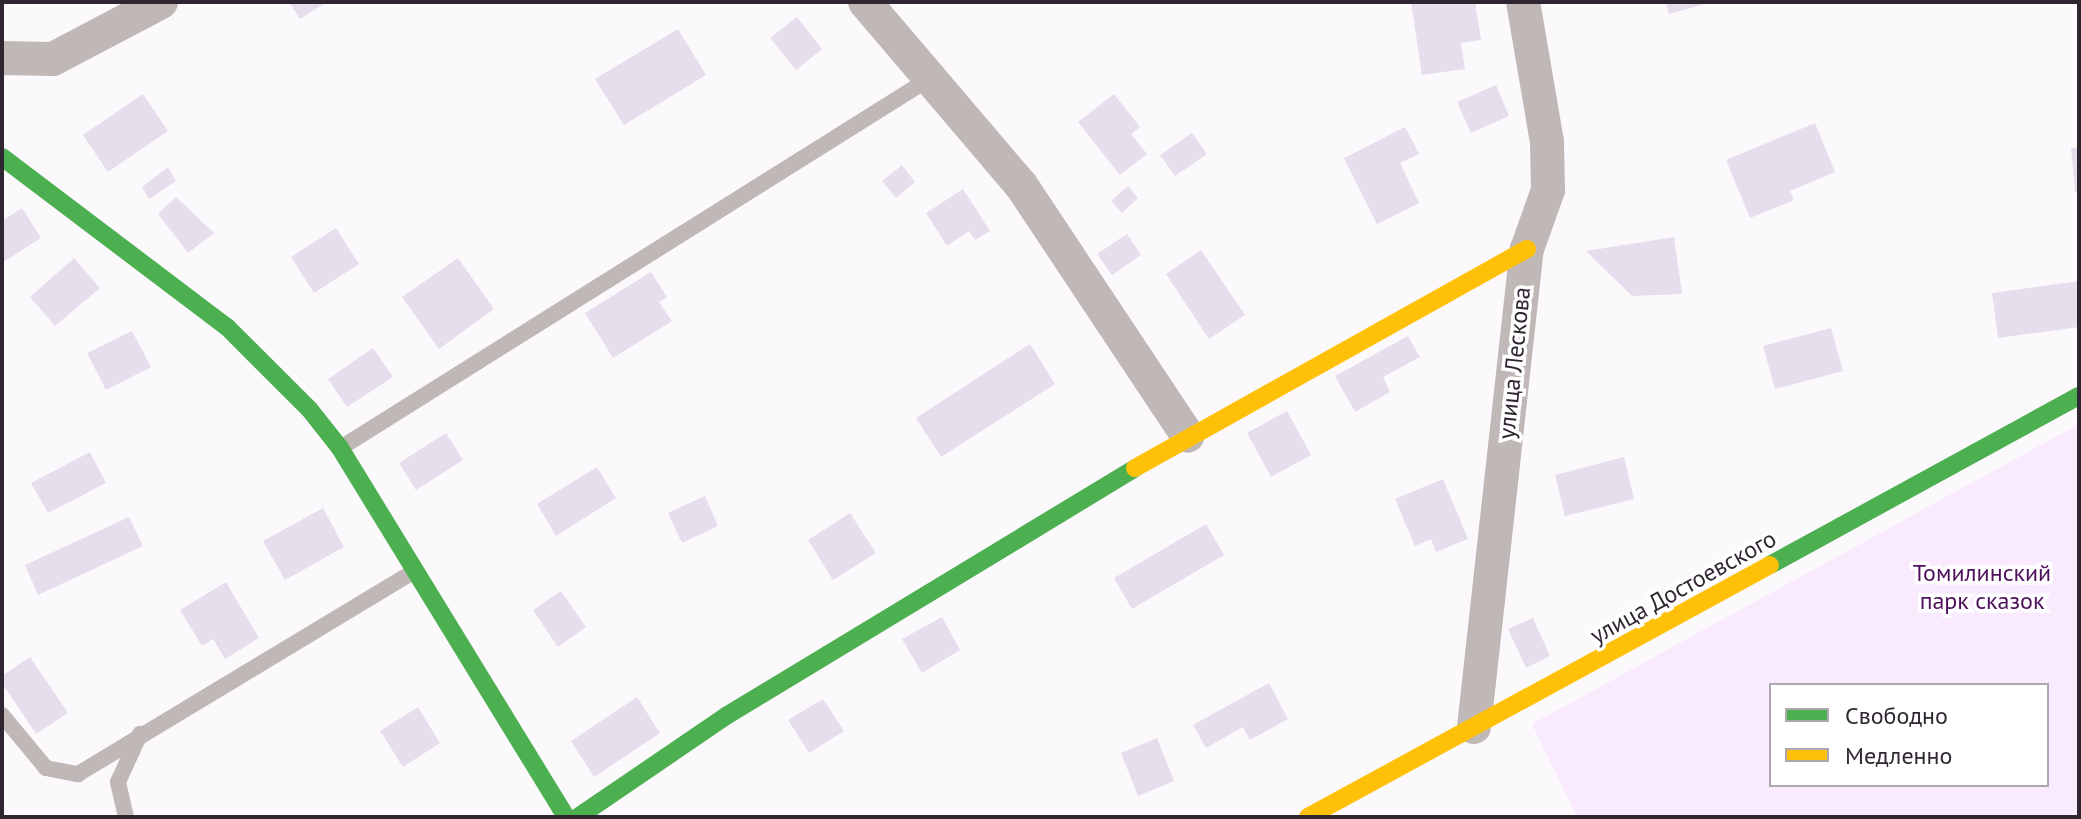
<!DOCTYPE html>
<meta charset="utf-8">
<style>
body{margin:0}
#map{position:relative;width:2081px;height:819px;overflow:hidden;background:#fcf9fd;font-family:"PT Sans",sans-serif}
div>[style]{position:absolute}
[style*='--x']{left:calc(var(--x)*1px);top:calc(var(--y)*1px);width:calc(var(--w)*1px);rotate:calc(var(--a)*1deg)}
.green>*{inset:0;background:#f9ebfd}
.building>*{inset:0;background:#e4deed}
.lane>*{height:16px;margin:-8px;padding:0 8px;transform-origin:8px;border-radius:8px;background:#c0b8b6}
.street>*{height:34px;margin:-17px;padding:0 17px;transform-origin:17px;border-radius:17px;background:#c0b8b6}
.fast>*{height:18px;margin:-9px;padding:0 9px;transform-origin:9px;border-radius:9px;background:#4caf50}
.slow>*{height:18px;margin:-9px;padding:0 9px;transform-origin:9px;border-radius:9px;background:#ffc107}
span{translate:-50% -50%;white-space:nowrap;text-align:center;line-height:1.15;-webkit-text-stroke:7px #fff;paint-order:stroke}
.street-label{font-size:24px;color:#2f2631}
.park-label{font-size:24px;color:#4d105b}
.frame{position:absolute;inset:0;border:4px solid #2f2631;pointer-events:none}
.legend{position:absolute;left:1769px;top:683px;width:280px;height:104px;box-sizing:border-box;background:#fff;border:2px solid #aca8ad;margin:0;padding:10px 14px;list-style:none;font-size:24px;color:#2f2631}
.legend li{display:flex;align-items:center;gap:16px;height:40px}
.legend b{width:40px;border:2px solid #aca8ad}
</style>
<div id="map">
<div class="green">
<i style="clip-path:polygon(evenodd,2079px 424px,2079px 817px,1577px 817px,1532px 724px,2079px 424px,1771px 685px,2047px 685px,2047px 785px,1771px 785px,1771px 685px)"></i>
</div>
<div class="building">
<i style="clip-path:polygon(289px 2px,327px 2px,300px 19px)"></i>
<i style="clip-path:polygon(1411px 2px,1475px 2px,1481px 40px,1461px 43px,1465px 69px,1422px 75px)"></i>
<i style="clip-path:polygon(1666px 2px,1708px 2px,1708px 3px,1669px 14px)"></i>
<i style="clip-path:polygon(797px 17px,822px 49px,796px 70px,770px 38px)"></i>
<i style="clip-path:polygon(678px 29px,706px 75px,624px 125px,595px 79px)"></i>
<i style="clip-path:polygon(1496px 85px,1509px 116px,1471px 133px,1457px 102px)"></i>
<i style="clip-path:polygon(143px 94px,168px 131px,108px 172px,83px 135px)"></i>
<i style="clip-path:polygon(1114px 94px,1140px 127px,1131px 134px,1147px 154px,1120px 175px,1078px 122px)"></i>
<i style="clip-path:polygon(1815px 123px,1835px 172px,1790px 191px,1794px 200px,1750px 218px,1726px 160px)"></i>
<i style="clip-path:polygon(1405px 127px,1419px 154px,1400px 163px,1419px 203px,1377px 224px,1344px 158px)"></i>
<i style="clip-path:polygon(1192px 133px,1207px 154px,1175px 176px,1160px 155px)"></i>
<i style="clip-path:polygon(2071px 148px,2079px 148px,2079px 192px,2075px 192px)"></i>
<i style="clip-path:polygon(902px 165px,915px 182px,896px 198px,882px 181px)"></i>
<i style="clip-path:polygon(168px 167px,176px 181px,149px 199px,142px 187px)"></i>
<i style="clip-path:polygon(1128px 186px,1138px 198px,1122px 213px,1111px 201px)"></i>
<i style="clip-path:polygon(963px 189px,990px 231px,975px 240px,969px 231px,947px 246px,926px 213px)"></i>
<i style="clip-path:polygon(176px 197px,214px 233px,188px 253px,158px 214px)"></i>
<i style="clip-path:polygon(22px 208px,41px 238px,2px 263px,2px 221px)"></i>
<i style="clip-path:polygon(336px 228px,359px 264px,314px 293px,291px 257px)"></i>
<i style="clip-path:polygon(1127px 234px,1141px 255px,1112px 275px,1097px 254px)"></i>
<i style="clip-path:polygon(1674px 237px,1682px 294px,1632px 296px,1586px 251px)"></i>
<i style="clip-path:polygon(1201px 250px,1245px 315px,1209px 339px,1166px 274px)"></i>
<i style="clip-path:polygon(74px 258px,100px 288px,55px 326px,30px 297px)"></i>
<i style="clip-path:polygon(458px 258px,494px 309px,439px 349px,402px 297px)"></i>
<i style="clip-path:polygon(651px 272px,667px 297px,659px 302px,672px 321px,613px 358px,585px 313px)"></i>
<i style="clip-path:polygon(2079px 281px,2079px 327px,1998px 338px,1992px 293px)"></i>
<i style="clip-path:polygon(1831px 328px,1843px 371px,1775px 389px,1763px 346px)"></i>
<i style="clip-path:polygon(132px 331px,151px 367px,106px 390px,87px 353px)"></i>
<i style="clip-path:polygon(1408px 336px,1420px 357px,1383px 377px,1390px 392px,1355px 412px,1335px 376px)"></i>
<i style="clip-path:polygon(1030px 344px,1055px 384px,941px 457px,916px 418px)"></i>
<i style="clip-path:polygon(373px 348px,393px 377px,347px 407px,328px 379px)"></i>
<i style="clip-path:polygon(1287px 411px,1311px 455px,1271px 477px,1247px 433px)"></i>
<i style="clip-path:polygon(446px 433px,463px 460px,416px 490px,399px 463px)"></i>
<i style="clip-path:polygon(90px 452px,106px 483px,48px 513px,31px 483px)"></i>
<i style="clip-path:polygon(1624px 457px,1634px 499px,1565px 516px,1555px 475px)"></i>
<i style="clip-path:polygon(597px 467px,616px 498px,556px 536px,537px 504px)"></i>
<i style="clip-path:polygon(1443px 479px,1468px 539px,1436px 552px,1431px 539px,1415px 546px,1395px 499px)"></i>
<i style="clip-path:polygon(705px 496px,718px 526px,682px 543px,668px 513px)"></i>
<i style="clip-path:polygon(323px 508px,344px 547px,285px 580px,263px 541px)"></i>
<i style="clip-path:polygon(850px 513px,876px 553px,833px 580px,808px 540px)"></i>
<i style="clip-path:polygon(129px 517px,143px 546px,38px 595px,25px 565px)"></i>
<i style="clip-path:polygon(1206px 524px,1224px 555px,1132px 609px,1114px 578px)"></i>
<i style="clip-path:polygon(226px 582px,259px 638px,225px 659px,213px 639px,202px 646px,180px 610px)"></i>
<i style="clip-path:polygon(561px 591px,586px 627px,558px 647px,533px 610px)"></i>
<i style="clip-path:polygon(942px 617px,960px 650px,922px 673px,902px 639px)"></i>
<i style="clip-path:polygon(1533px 618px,1550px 656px,1526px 668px,1508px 629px)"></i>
<i style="clip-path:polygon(30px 657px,68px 713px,36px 734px,2px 683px,2px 676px)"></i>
<i style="clip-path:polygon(1269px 683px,1288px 719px,1250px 740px,1243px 727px,1206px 748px,1193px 725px)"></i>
<i style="clip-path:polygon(637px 697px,660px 733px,594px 777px,571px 741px)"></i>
<i style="clip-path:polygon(823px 699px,844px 731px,809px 753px,788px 720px)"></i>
<i style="clip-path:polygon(418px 707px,440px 743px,403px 767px,380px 731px)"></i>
<i style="clip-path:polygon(1157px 738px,1174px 781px,1138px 796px,1121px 753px)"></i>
</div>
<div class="lane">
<i style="--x:342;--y:447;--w:696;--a:-32.09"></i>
<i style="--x:2;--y:715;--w:69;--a:50.3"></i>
<i style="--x:46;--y:768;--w:33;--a:11"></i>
<i style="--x:78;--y:774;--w:393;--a:-31.1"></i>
<i style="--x:126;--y:817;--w:36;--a:-103"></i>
<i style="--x:118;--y:782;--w:53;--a:-65.4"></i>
</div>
<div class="street">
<i style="--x:865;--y:2;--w:240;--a:49.6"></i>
<i style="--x:1021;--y:185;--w:301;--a:56.4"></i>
<i style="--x:2;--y:58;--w:51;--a:1.1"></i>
<i style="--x:53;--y:59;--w:122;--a:-27.8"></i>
<i style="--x:1474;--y:727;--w:481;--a:-83.7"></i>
<i style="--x:1527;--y:249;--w:63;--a:-70.4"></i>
<i style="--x:1548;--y:190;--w:48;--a:-91.2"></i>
<i style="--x:1547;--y:142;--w:142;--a:-99.7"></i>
</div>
<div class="fast">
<i style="--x:2;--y:157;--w:282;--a:37.1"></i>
<i style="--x:227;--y:327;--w:117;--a:45"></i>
<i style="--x:310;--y:410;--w:48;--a:51.7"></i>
<i style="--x:340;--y:448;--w:433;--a:58.5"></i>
<i style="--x:1770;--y:565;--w:352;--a:-28.7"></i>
<i style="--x:578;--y:817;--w:179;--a:-34.3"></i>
<i style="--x:726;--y:716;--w:478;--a:-31.2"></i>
</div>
<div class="slow">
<i style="--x:1135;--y:468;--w:449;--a:-29.2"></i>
<i style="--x:1308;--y:817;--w:526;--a:-28.61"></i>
</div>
<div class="street-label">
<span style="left:1514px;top:363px;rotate:-84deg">улица Лескова</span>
<span style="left:1683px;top:587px;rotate:-29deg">улица Достоевского</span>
</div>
<div class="park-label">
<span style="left:1982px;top:587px">Томилинский<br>парк сказок</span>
</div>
<div class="frame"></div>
<ul class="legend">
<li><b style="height:10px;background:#4caf50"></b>Свободно</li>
<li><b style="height:10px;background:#ffc107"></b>Медленно</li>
</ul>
</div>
